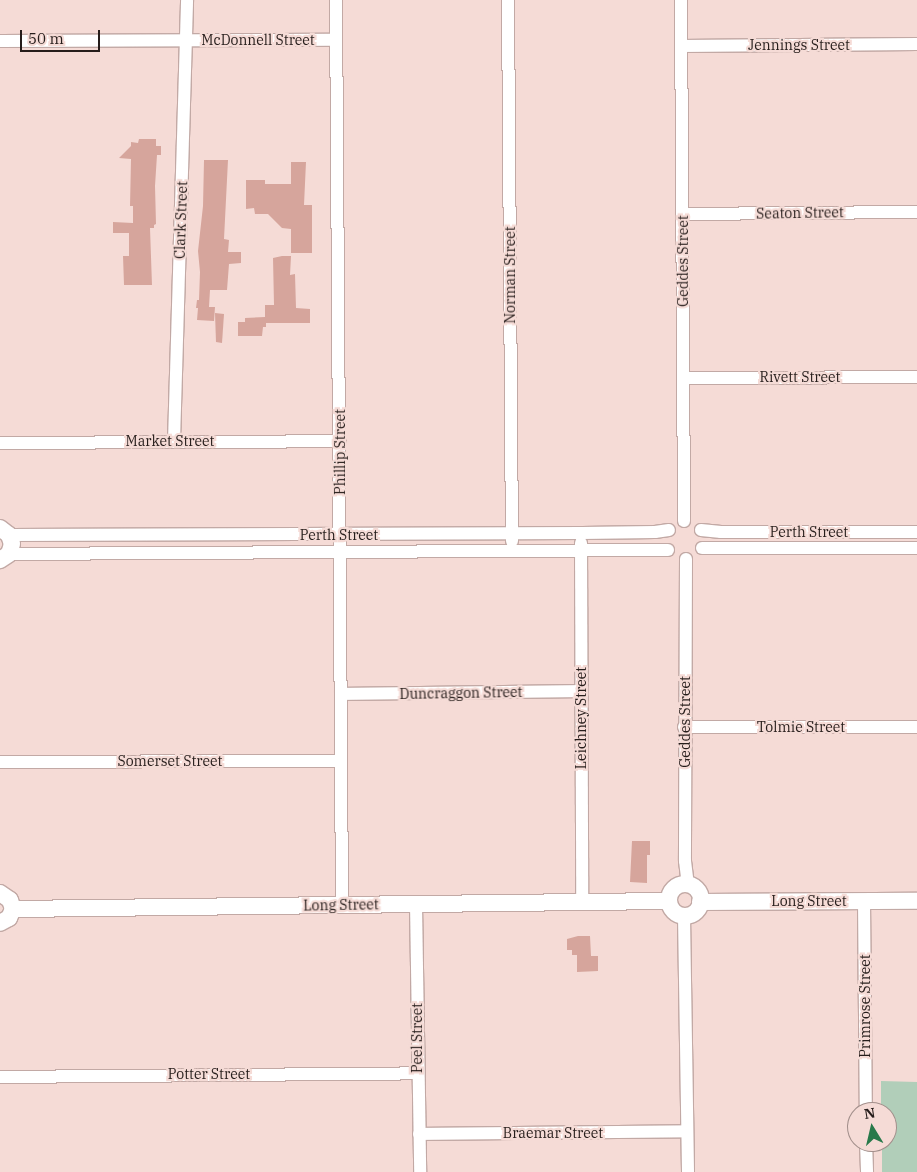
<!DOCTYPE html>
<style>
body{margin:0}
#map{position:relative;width:917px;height:1172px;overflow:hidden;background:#f5dbd6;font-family:"IBM Plex Serif",serif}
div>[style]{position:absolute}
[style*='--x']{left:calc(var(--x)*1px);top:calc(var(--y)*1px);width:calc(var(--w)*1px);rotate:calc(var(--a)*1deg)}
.green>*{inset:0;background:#b1ceb9}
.building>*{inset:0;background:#d6a59c}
.roads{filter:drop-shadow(1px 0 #c2a9a5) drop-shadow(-1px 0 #c2a9a5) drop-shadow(0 1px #c2a9a5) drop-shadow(0 -1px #c2a9a5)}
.minor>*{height:12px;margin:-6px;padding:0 6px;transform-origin:6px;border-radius:6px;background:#fff}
.tertiary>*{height:16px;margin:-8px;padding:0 8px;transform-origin:8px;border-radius:8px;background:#fff}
.tertiary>.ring{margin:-8px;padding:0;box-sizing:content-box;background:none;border:16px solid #fff;border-radius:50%}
span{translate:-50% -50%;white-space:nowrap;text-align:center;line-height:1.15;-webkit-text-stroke:4.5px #f5dbd6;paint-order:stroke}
.street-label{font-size:14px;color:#261d1b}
.north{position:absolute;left:847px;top:1102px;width:50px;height:50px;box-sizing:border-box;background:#f5dbd6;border:1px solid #a28f8b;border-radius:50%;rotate:351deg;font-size:14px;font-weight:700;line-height:20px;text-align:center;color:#261d1b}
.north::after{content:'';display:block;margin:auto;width:18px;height:22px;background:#28794a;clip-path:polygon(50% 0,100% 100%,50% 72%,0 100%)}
.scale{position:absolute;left:20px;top:30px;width:80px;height:22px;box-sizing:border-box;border:2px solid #261d1b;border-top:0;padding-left:6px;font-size:15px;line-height:18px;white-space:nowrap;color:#261d1b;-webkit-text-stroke:4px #f5dbd6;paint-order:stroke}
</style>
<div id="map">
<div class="green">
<i style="clip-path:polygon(881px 1081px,917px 1082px,917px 1172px,882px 1172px,882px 1142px,887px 1142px,887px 1112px,881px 1112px)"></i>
</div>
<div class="building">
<i style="clip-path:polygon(139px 139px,156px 139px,156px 146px,161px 146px,161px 155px,157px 155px,155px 186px,156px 224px,154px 225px,154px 228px,150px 228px,152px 285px,124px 285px,123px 256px,129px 256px,129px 233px,113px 233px,113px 222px,133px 223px,133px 206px,130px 206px,131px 159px,119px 158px,131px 146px,131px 142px,138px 143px)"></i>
<i style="clip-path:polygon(204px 160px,228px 160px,224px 239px,229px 240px,228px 252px,241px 252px,241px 263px,229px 264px,227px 290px,210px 290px,209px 307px,215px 307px,214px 321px,197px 320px,198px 308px,196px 308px,197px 300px,199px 300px,200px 272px,198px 251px,203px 206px)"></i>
<i style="clip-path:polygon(291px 162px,306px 162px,304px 205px,312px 205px,312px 253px,291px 253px,291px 229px,282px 228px,268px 214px,255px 214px,254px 208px,246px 209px,246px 180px,265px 180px,265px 184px,291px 184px)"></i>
<i style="clip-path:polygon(282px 256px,291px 256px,290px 275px,295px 274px,296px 308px,310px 309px,310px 323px,266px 323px,266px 327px,263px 327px,262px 336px,238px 336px,238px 322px,245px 322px,245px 318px,265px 317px,265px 305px,274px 305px,273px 258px)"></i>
<i style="clip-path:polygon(215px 313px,224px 314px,222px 343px,216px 342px)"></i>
<i style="clip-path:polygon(632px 841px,650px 841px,650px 855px,647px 855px,647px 883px,630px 882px)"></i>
<i style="clip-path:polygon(578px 936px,590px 936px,591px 956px,598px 956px,598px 971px,577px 972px,577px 955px,572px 955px,572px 950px,567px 950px,567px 939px)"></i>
</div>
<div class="roads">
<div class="minor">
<i style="--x:336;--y:0;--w:905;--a:89.62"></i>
<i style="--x:508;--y:0;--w:541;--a:89.58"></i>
<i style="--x:681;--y:0;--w:521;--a:89.67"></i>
<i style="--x:0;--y:41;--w:336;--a:-0.2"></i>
<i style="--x:681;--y:46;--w:236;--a:-0.5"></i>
<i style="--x:683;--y:214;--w:234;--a:-0.5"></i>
<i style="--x:683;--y:378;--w:234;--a:-0.2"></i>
<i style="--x:174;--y:441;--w:441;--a:-88.3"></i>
<i style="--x:0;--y:443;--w:340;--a:-0.3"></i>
<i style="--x:701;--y:530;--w:20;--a:6"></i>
<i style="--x:721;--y:532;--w:196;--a:0"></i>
<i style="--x:9;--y:535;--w:573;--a:-0.2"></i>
<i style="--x:582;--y:533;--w:73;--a:-0.8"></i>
<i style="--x:655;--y:532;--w:14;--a:-8"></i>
<i style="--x:581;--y:543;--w:360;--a:89.8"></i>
<i style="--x:702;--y:548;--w:215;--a:0"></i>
<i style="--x:9;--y:554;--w:659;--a:-0.35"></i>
<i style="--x:686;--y:559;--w:302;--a:90.2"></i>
<i style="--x:685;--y:861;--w:23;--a:83"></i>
<i style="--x:341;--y:694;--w:240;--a:-0.7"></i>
<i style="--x:684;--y:727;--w:233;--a:0"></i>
<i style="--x:0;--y:762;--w:339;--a:-0.2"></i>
<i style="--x:864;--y:901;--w:211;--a:89.5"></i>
<i style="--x:416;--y:904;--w:268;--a:89.1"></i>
<i style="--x:684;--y:916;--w:256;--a:89.1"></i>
<i style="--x:0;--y:1077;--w:417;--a:-0.5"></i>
<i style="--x:419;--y:1134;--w:268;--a:-0.6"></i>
<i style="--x:866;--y:1142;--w:30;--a:88"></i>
</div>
<div class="tertiary">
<i style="--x:0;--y:528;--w:11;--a:38"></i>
<i style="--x:9;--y:535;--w:9;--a:72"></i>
<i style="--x:12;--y:544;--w:10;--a:107"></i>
<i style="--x:9;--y:554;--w:11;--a:146"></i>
<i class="ring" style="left:669px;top:884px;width:16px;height:16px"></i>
<i style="--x:0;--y:893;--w:12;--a:35"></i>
<i style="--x:10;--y:900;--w:9;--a:72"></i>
<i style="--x:13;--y:909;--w:10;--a:114"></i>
<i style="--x:9;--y:918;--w:10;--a:151"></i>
<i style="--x:700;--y:902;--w:217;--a:-0.3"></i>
<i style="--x:13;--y:909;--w:656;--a:-0.7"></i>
</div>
</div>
<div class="street-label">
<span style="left:258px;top:40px">McDonnell Street</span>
<span style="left:799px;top:45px">Jennings Street</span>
<span style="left:800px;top:213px;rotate:-1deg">Seaton Street</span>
<span style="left:181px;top:220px;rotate:-88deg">Clark Street</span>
<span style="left:683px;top:261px;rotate:-90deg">Geddes Street</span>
<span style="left:510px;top:275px;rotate:-90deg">Norman Street</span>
<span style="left:800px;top:377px">Rivett Street</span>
<span style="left:170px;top:441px">Market Street</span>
<span style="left:340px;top:452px;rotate:-90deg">Phillip Street</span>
<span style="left:809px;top:532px">Perth Street</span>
<span style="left:339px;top:535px">Perth Street</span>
<span style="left:461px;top:693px;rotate:-1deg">Duncraggon Street</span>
<span style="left:581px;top:718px;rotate:-90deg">Leichney Street</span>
<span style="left:685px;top:722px;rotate:-90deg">Geddes Street</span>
<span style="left:801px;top:727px">Tolmie Street</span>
<span style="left:170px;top:761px">Somerset Street</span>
<span style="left:809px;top:901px">Long Street</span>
<span style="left:341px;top:905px;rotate:-1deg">Long Street</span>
<span style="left:865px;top:1006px;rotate:-90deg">Primrose Street</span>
<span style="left:417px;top:1038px;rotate:-90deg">Peel Street</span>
<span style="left:209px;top:1074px">Potter Street</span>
<span style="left:553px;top:1133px">Braemar Street</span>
</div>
<div class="north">N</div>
<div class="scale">50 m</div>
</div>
